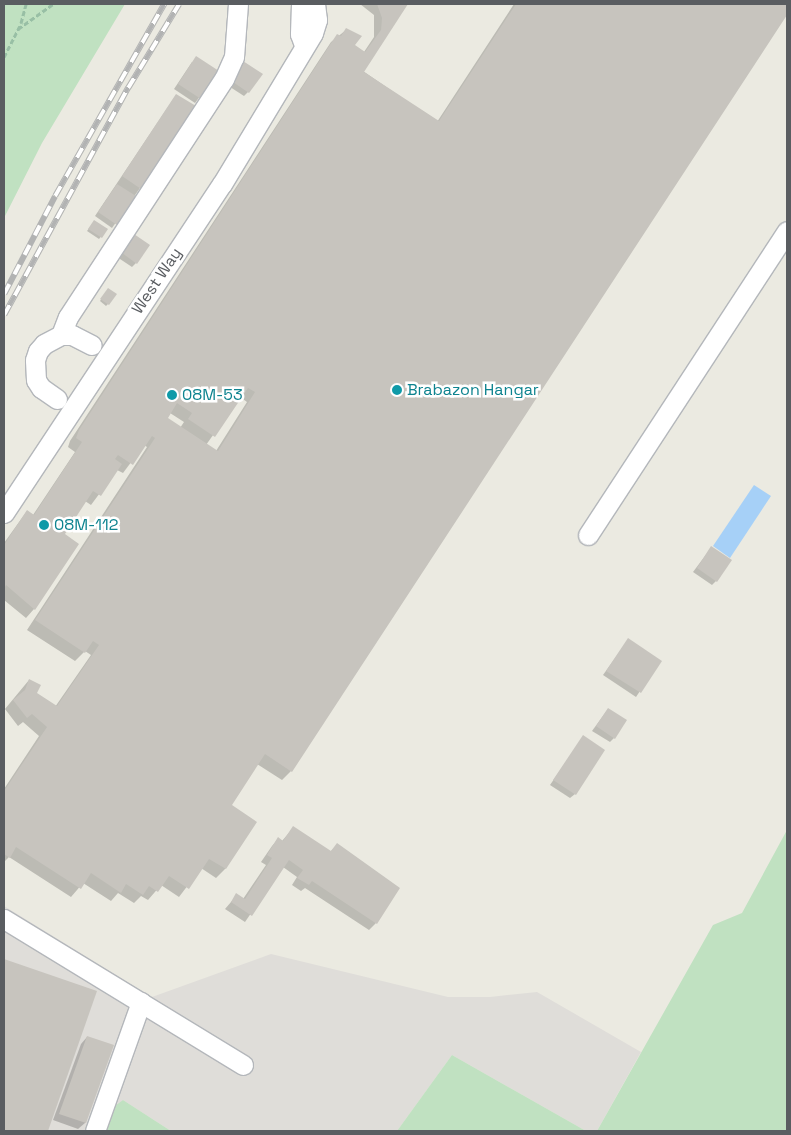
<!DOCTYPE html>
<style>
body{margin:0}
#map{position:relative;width:791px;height:1135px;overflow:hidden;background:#ebeae1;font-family:"Space Grotesk",sans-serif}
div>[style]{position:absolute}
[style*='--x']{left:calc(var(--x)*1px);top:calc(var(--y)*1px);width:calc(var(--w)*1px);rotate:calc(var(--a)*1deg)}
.industrial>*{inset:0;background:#dfddd9}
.green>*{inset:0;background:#c0e1c1}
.water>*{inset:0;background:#a6d0f7}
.shadow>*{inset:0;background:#0003}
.building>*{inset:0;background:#c7c4be}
.path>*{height:3px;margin-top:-1.5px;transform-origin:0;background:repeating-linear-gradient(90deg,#98bfa5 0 5px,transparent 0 7.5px)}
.roads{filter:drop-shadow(1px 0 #b4b7bb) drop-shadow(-1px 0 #b4b7bb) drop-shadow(0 1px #b4b7bb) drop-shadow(0 -1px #b4b7bb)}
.minor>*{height:19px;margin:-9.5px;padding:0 9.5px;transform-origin:9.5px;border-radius:9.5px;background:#fff}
.rail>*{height:5.5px;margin-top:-2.75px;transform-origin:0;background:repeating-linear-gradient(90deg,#fff 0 11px,#b2b3b3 0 22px);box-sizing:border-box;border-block:1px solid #b2b3b3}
.dots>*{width:14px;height:14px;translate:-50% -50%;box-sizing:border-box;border:2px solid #fff;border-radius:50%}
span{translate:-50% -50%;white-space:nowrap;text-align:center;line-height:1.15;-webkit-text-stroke:5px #fff;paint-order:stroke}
.street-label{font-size:16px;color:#5a5d61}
.culture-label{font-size:16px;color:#0d838f}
.left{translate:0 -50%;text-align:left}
.frame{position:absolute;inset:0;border:5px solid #5a5d61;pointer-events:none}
</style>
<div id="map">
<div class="industrial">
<i style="clip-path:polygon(4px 906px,152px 997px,271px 954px,448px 997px,490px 997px,537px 992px,641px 1052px,597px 1131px,586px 1131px,452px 1055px,397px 1131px,171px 1131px,123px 1100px,104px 1131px,4px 1131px)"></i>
</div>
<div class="green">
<i style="clip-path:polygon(4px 4px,125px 4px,42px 143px,4px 218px)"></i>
<i style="clip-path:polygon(787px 830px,787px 1131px,597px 1131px,713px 925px,742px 913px)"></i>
<i style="clip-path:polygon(452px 1055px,586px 1131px,397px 1131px)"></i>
<i style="clip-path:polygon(123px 1100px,171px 1131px,104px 1131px,111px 1109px)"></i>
</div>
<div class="water">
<i style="clip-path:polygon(754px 485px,771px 496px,730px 558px,713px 546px)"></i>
</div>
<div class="shadow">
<i style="clip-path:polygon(evenodd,360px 4px,407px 4px,363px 71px,437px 122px,514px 4px,787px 4px,787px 13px,291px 771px,282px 780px,257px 764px,230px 806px,255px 822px,225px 869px,216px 878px,201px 868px,179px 897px,161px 885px,148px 900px,141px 896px,134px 903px,118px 893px,111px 901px,83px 883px,71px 897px,9px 857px,4px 862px,4px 789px,39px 736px,23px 722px,18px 726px,5px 709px,29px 680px,36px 694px,55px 707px,91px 655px,85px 651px,75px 661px,27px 630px,147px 447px,144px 445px,123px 473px,117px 470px,91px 505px,85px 501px,63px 535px,34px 609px,26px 618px,4px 600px,4px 543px,27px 511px,33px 515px,75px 452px,68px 447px,70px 441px,331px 42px,346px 30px,353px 45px,364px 52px,374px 37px,374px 15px,360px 4px,240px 397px,247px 402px,216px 451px,206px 445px,240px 397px,360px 4px,170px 413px,184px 422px,180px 428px,166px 419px,170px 413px)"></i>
<i style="clip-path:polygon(192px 62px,218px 72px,195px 103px,174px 89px)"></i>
<i style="clip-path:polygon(239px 67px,248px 92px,244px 96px,227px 85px)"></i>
<i style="clip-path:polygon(176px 95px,140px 188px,112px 228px,95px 216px)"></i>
<i style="clip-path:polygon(93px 223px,107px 229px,99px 239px,87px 231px)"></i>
<i style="clip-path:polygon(127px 238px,136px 263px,132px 267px,114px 255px)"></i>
<i style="clip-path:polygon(107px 291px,108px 304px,106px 306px,100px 301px)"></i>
<i style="clip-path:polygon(711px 548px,716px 581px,712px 585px,693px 572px)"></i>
<i style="clip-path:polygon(628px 640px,660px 661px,636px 697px,603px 675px)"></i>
<i style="clip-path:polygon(608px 709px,614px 738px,610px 742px,592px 731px)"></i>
<i style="clip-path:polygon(583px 737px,575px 794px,570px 798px,550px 785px)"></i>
<i style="clip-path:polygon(293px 828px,330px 852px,337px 845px,376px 923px,369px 930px,305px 888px,301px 891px,292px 885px,297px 877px,283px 867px,245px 922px,225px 909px,237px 895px,243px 899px,266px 865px,261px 862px,272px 846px,278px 839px,282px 841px)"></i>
<i style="clip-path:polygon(4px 961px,95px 992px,47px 1131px,4px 1131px)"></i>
<i style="clip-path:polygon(87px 1037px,112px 1046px,85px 1123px,78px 1129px,53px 1120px,81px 1044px)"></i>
</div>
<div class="building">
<i style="clip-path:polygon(evenodd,377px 4px,408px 4px,364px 72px,439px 121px,516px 4px,787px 4px,787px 15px,292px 772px,265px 754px,232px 805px,257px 822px,226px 869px,209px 859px,189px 889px,169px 876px,158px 892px,149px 886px,143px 895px,126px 884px,121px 893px,91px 873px,81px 889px,16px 847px,10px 858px,4px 854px,4px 791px,47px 727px,32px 714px,27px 718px,13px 700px,25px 690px,29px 679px,41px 685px,37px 693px,57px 706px,99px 645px,93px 641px,85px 653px,35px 620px,155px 438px,152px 436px,133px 465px,118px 455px,115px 459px,122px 464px,101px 496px,93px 491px,65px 534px,79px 544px,35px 610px,6px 585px,4px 589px,4px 545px,27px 510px,34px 515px,82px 442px,76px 438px,79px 430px,337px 34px,341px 36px,346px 28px,362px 36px,355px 45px,365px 52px,381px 30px,382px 18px,377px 4px,248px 388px,255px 392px,218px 451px,168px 418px,177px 403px,192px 413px,188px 419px,215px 437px,248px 388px)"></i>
<i style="clip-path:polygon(196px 56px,219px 71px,201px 99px,178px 84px)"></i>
<i style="clip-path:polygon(243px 61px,263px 74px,249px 93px,230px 80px)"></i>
<i style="clip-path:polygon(176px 94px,196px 106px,141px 189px,122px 176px)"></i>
<i style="clip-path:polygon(117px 184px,136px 196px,117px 225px,98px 212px)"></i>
<i style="clip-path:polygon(94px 220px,108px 229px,102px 238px,88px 229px)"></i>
<i style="clip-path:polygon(131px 232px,150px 245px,137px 264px,118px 250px)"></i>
<i style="clip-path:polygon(108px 288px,117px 294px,109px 305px,100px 299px)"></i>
<i style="clip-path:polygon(711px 546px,732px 560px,717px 582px,697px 568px)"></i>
<i style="clip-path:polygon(628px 638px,662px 661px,641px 693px,606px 671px)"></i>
<i style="clip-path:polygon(608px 708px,627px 720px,615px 739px,596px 726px)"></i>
<i style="clip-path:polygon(583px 735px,605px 750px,576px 795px,553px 780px)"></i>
<i style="clip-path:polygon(293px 826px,331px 851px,337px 843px,400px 888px,377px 924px,312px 881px,309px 885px,297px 878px,303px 870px,289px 860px,252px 916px,231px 902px,236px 893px,245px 899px,272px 858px,267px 855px,278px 837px,283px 841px)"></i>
<i style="clip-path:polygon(4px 959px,97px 991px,48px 1131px,4px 1131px)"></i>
<i style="clip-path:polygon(87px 1036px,114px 1045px,86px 1123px,59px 1114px)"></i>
</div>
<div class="path">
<i style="--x:18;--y:29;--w:43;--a:-35.5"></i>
<i style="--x:4;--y:57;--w:38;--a:-63"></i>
<i style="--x:21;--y:23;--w:20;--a:-75"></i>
</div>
<div class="roads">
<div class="minor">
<i style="--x:301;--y:4;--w:30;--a:92"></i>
<i style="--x:300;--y:34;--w:12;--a:70"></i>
<i style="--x:61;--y:335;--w:19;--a:-69"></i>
<i style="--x:68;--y:317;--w:285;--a:-56.8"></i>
<i style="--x:224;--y:79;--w:24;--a:-66"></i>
<i style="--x:234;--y:57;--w:53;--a:-85.7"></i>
<i style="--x:57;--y:399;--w:19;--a:-145"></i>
<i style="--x:41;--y:388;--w:9;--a:-122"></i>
<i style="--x:36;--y:380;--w:20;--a:-93"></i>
<i style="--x:35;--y:360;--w:9;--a:-72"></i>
<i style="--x:38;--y:351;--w:9;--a:-49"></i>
<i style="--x:44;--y:344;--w:19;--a:-28"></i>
<i style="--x:61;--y:335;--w:11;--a:0"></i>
<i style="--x:72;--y:335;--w:22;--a:27"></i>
<i style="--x:4;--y:513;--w:395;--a:-56.5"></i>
<i style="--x:222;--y:184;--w:176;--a:-58.9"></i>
<i style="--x:313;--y:33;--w:14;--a:-73"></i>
<i style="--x:317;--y:20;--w:16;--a:-97"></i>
<i style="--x:588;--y:535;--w:363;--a:-56.8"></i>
<i style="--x:4;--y:919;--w:280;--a:31.4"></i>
<i style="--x:95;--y:1131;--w:137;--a:-70.4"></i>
</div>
</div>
<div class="rail">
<i style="--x:4;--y:294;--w:110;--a:-62.5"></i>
<i style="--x:55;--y:196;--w:221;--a:-60.4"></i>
<i style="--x:4;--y:315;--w:259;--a:-61.4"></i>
<i style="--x:128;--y:88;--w:98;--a:-58.7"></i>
</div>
<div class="dots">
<i style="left:397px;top:390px;background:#0f9aa8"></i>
<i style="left:172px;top:395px;background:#0f9aa8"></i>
<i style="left:44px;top:525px;background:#0f9aa8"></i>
</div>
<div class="street-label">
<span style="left:157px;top:281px;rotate:-56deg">West Way</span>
</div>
<div class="culture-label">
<span class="left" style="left:407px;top:390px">Brabazon Hangar</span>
<span class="left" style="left:182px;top:395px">08M-53</span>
<span class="left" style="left:54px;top:525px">08M-112</span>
</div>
<div class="frame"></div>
</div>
